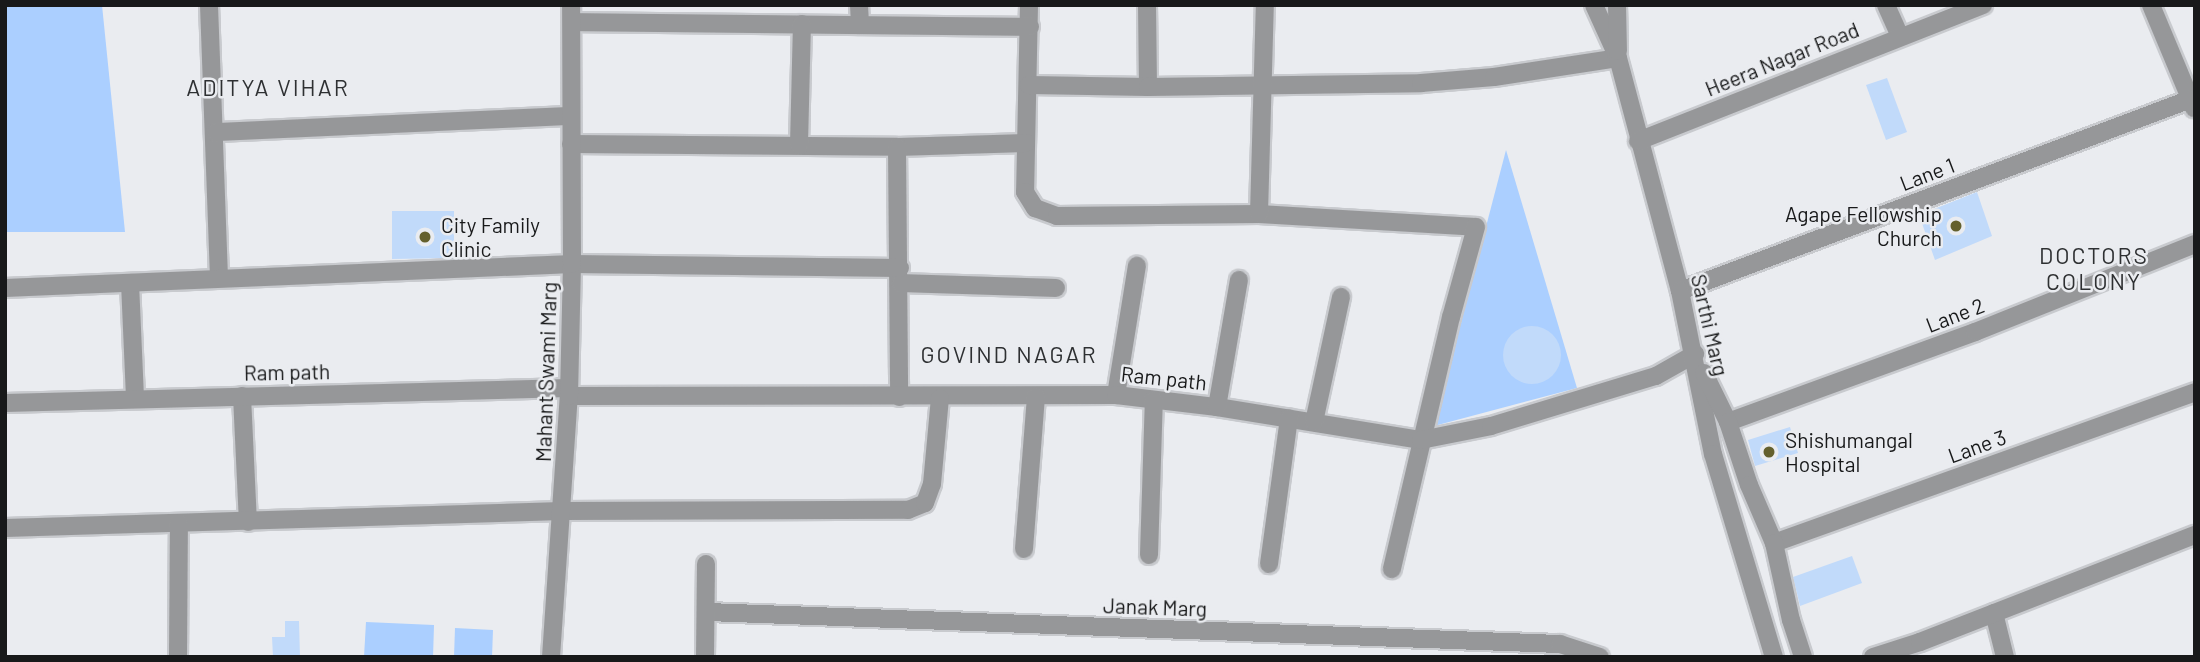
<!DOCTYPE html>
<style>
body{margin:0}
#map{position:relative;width:2200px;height:662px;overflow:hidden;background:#eaecf0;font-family:Barlow,sans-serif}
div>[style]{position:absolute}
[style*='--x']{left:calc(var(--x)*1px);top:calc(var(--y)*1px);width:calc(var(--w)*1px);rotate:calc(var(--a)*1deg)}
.green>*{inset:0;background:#abcfff}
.building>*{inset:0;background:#c1dafa}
.round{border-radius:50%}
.roads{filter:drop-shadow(2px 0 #c8cace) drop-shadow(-2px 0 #c8cace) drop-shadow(0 2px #c8cace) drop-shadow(0 -2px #c8cace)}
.minor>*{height:18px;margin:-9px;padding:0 9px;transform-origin:9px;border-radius:9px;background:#969799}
.tertiary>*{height:18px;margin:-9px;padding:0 9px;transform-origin:9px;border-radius:9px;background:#969799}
.dots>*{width:19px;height:19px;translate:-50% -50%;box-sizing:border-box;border:4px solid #eaecf0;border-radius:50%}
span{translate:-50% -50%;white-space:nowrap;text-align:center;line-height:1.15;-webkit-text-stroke:5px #eaecf0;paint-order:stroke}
.street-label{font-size:21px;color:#18191a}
.poi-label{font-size:21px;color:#18191a}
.right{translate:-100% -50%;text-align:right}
.left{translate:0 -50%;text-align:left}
.neighbourhood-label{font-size:23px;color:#2e3032;letter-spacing:2px}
.frame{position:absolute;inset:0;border:7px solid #18191a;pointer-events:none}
</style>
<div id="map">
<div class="green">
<i style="clip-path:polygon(5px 5px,102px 5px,125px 232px,5px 232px)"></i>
<i style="clip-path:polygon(1506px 150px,1577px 388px,1434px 426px)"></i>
<i style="clip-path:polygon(366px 622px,434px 625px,433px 657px,364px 657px)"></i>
<i style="clip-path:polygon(455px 628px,493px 630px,492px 657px,454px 657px)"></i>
</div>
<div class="building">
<i style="clip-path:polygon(1887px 78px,1907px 132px,1886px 140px,1866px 85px)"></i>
<i style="clip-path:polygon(1977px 192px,1992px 236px,1935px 260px,1919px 215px)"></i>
<i style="clip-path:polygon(392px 211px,454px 211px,454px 258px,392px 259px)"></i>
<i class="round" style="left:1503px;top:326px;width:58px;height:58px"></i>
<i style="clip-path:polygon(1790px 427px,1798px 453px,1755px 466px,1748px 440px)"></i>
<i style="clip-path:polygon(1852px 556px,1862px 583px,1800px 606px,1793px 577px)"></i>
<i style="clip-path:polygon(285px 621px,299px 621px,300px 657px,273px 657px,272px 637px,285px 637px)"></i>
</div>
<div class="roads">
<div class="minor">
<i style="--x:209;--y:5;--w:273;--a:87.9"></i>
<i style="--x:859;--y:5;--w:20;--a:87"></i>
<i style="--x:1029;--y:5;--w:187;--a:91.2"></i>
<i style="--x:1025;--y:192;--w:19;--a:58"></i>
<i style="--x:1035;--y:208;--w:23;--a:20"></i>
<i style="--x:1057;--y:216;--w:202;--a:-0.6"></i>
<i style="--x:1259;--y:214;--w:217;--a:3.4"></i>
<i style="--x:1476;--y:227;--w:93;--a:105.5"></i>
<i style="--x:1451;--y:317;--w:259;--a:103.2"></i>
<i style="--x:1147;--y:5;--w:82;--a:89.3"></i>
<i style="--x:1886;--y:5;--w:35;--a:66"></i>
<i style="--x:2151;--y:5;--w:112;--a:67.3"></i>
<i style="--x:572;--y:22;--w:458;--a:0.6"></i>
<i style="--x:1029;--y:85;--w:119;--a:1"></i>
<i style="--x:1148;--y:87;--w:273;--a:-0.8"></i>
<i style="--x:1421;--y:83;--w:73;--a:-4.7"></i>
<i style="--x:1494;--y:77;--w:125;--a:-8.7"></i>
<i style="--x:216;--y:132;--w:354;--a:-2.6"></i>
<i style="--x:571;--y:144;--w:326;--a:0.5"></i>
<i style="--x:897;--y:147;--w:129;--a:-1.8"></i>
<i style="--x:799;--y:145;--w:121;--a:-88.6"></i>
<i style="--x:897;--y:147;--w:250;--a:89.5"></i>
<i style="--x:1259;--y:214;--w:209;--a:-88.4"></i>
<i style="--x:130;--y:283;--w:115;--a:87.5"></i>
<i style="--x:901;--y:283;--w:155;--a:1.8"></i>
<i style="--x:5;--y:288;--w:568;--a:-2.42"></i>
<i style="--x:572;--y:264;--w:328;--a:0.7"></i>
<i style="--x:1680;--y:291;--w:546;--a:-20.59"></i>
<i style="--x:1116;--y:395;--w:131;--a:-80.8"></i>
<i style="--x:242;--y:396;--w:126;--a:87.3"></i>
<i style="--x:569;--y:396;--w:547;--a:-0.1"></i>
<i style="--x:1116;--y:395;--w:102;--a:6.8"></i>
<i style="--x:1217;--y:407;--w:207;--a:9.2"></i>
<i style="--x:1421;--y:440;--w:71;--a:-11.3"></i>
<i style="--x:1491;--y:426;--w:172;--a:-16.9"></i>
<i style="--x:1656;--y:376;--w:45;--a:-29.4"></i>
<i style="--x:5;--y:403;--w:564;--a:-1.52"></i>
<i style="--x:1217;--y:407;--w:129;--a:-80.2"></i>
<i style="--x:1314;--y:422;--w:128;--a:-77.8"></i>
<i style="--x:1728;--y:422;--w:263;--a:-20"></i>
<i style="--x:1975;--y:332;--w:237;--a:-21.8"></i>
<i style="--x:5;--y:528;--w:557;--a:-1.75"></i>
<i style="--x:562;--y:511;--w:346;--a:-0.2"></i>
<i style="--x:908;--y:510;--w:18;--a:-22"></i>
<i style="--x:925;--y:503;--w:20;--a:-70"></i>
<i style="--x:932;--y:484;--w:86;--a:-84.7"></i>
<i style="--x:1774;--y:543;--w:447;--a:-19.7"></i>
<i style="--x:1024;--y:549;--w:153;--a:-85.5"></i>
<i style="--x:1149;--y:555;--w:155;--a:-88.2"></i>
<i style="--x:1269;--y:564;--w:147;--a:-82.2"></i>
<i style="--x:707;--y:612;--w:854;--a:2.15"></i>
<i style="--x:1560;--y:644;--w:42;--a:18"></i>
<i style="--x:1994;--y:613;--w:45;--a:76"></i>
<i style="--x:178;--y:657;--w:134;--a:-89.6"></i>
<i style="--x:705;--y:657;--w:93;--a:-89.4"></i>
<i style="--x:1873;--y:657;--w:49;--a:-17.7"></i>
<i style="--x:1920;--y:642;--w:295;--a:-21.3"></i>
</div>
<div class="tertiary">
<i style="--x:1594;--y:5;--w:58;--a:65.6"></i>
<i style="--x:1618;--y:58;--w:241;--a:75.1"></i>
<i style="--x:1680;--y:291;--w:166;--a:78.6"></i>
<i style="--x:1713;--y:454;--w:212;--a:73.3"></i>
<i style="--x:1617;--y:5;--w:46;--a:88.8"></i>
<i style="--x:1638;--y:141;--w:371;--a:-21.5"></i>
<i style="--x:1704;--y:373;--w:55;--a:63.9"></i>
<i style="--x:1728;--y:422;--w:66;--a:71.6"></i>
<i style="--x:1749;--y:485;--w:63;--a:66.7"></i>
<i style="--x:1774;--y:543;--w:79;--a:77.6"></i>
<i style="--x:1791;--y:620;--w:39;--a:72"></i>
<i style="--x:551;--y:657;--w:262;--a:-86.1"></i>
<i style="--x:569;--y:396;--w:132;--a:-88.7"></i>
<i style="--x:572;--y:264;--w:259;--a:-90.2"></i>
</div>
</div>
<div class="dots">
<i style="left:1956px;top:226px;background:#64602d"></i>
<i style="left:425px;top:237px;background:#64602d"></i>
<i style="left:1769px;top:452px;background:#64602d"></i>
</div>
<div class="street-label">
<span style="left:1782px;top:59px;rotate:-22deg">Heera Nagar Road</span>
<span style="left:1927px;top:174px;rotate:-21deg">Lane 1</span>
<span style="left:1955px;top:315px;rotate:-21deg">Lane 2</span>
<span style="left:1710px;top:325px;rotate:77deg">Sarthi Marg</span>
<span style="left:287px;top:372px;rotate:-1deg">Ram path</span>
<span style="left:546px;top:372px;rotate:-88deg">Mahant Swami Marg</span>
<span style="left:1164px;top:378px;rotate:6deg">Ram path</span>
<span style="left:1977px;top:446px;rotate:-20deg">Lane 3</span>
<span style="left:1155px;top:607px;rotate:2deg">Janak Marg</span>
</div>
<div class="poi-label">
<span class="right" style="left:1942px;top:226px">Agape Fellowship<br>Church</span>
<span class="left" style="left:441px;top:237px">City Family<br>Clinic</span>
<span class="left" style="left:1785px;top:452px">Shishumangal<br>Hospital</span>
</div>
<div class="neighbourhood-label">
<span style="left:268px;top:87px">ADITYA VIHAR</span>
<span style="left:2094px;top:268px">DOCTORS<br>COLONY</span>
<span style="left:1009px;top:354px">GOVIND NAGAR</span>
</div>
<div class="frame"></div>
</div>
